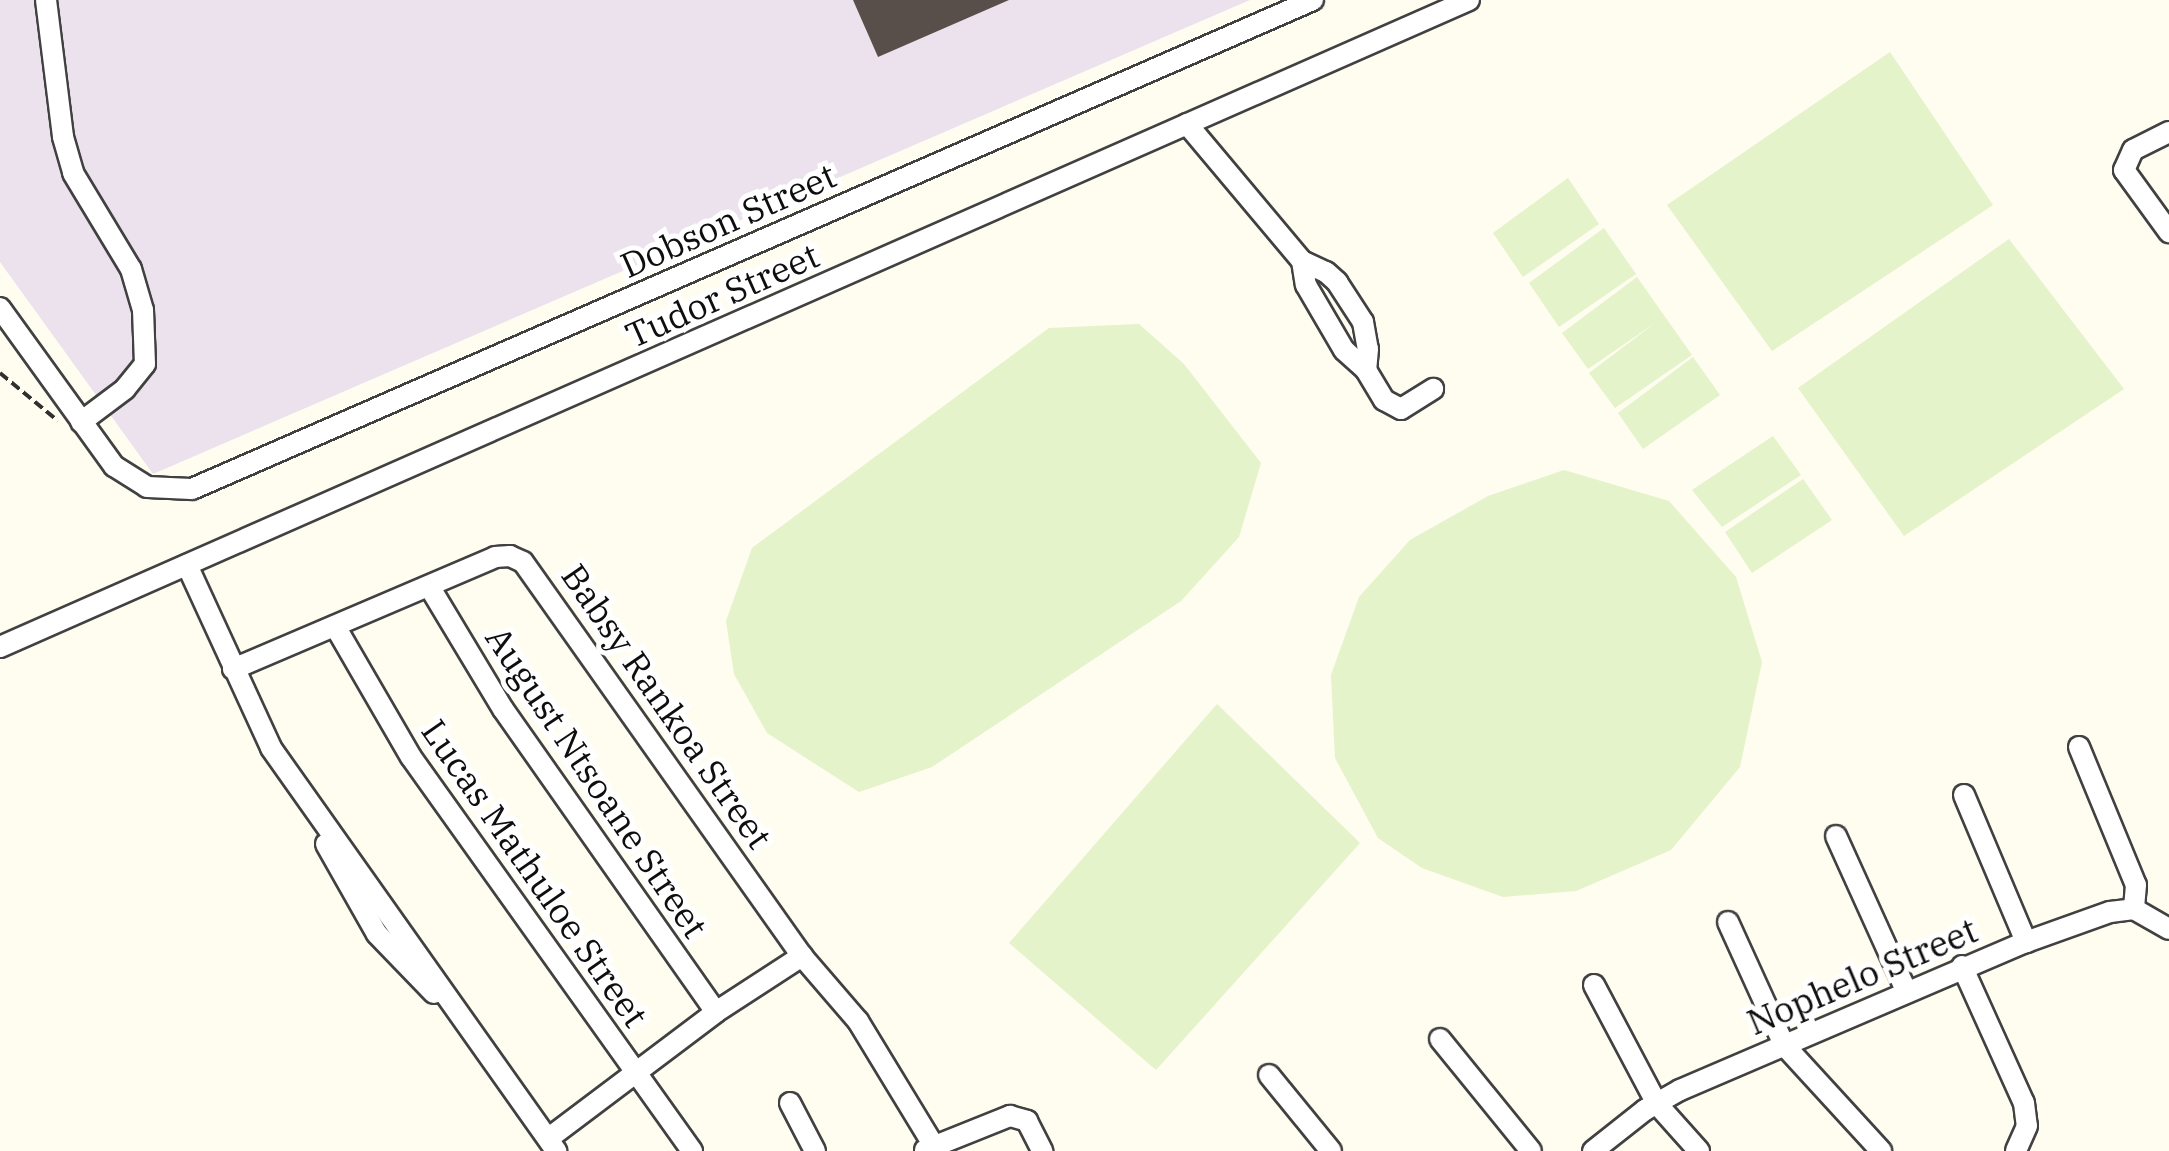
<!DOCTYPE html>
<style>
body{margin:0}
#map{position:relative;width:2169px;height:1151px;overflow:hidden;background:#fffcf0;font-family:"IBM Plex Serif",serif}
div>[style]{position:absolute}
[style*='--x']{left:calc(var(--x)*1px);top:calc(var(--y)*1px);width:calc(var(--w)*1px);rotate:calc(var(--a)*1deg)}
.industrial>*{inset:0;background:#ece2ed}
.pitch>*{inset:0;background:#e4f3c9}
.building>*{inset:0;background:#584f4a}
.path>*{height:4px;margin-top:-2px;transform-origin:0;background:repeating-linear-gradient(90deg,#303030 0 10px,transparent 0 15px)}
.roads{filter:drop-shadow(2px 0 #414141) drop-shadow(-2px 0 #414141) drop-shadow(0 2px #414141) drop-shadow(0 -2px #414141)}
.minor>*{height:20px;margin:-10px;padding:0 10px;transform-origin:10px;border-radius:10px;background:#fff}
span{translate:-50% -50%;white-space:nowrap;text-align:center;line-height:1.15;-webkit-text-stroke:10px #fff;paint-order:stroke}
.street-label{font-size:35px;color:#0e0e0e}
</style>
<div id="map">
<div class="industrial">
<i style="clip-path:polygon(0 0,1250px 0,153px 474px,0 262px)"></i>
</div>
<div class="pitch">
<i style="clip-path:polygon(1890px 52px,1993px 205px,1772px 351px,1667px 205px)"></i>
<i style="clip-path:polygon(1568px 178px,1599px 224px,1523px 277px,1493px 233px)"></i>
<i style="clip-path:polygon(1604px 228px,1636px 274px,1559px 327px,1529px 283px)"></i>
<i style="clip-path:polygon(2009px 239px,2124px 389px,1904px 536px,1798px 388px)"></i>
<i style="clip-path:polygon(1637px 277px,1692px 355px,1615px 408px,1589px 373px,1655px 323px,1588px 369px,1562px 333px)"></i>
<i style="clip-path:polygon(1139px 324px,1184px 364px,1261px 463px,1239px 537px,1181px 601px,932px 767px,859px 792px,767px 733px,734px 674px,726px 621px,752px 548px,1049px 328px)"></i>
<i style="clip-path:polygon(1693px 357px,1720px 395px,1643px 449px,1618px 413px)"></i>
<i style="clip-path:polygon(1773px 436px,1801px 475px,1722px 527px,1692px 490px)"></i>
<i style="clip-path:polygon(1564px 470px,1669px 501px,1736px 577px,1762px 662px,1740px 767px,1671px 850px,1576px 891px,1503px 897px,1422px 868px,1378px 838px,1335px 758px,1331px 675px,1359px 597px,1410px 540px,1488px 496px)"></i>
<i style="clip-path:polygon(1803px 479px,1832px 520px,1752px 573px,1725px 532px)"></i>
<i style="clip-path:polygon(1217px 704px,1360px 843px,1156px 1070px,1009px 943px)"></i>
</div>
<div class="building">
<i style="clip-path:polygon(853px 0,1009px 0,878px 57px)"></i>
</div>
<div class="path">
<i style="--x:0;--y:373;--w:75;--a:39.6"></i>
</div>
<div class="roads">
<div class="minor">
<i style="--x:46;--y:0;--w:138;--a:82.9"></i>
<i style="--x:63;--y:137;--w:37;--a:74"></i>
<i style="--x:73;--y:173;--w:112;--a:58.9"></i>
<i style="--x:131;--y:269;--w:43;--a:73.7"></i>
<i style="--x:143;--y:310;--w:54;--a:87.9"></i>
<i style="--x:145;--y:364;--w:32;--a:129"></i>
<i style="--x:125;--y:389;--w:55;--a:143.1"></i>
<i style="--x:1187;--y:124;--w:179;--a:50"></i>
<i style="--x:1302;--y:261;--w:26;--a:25"></i>
<i style="--x:1326;--y:272;--w:15;--a:42"></i>
<i style="--x:1337;--y:282;--w:48;--a:57"></i>
<i style="--x:1363;--y:322;--w:27;--a:80"></i>
<i style="--x:1368;--y:349;--w:21;--a:95"></i>
<i style="--x:2169;--y:132;--w:40;--a:153.4"></i>
<i style="--x:2133;--y:150;--w:22;--a:114"></i>
<i style="--x:2124;--y:170;--w:77;--a:54"></i>
<i style="--x:1302;--y:261;--w:24;--a:81"></i>
<i style="--x:1306;--y:285;--w:75;--a:59.7"></i>
<i style="--x:1344;--y:350;--w:30;--a:42"></i>
<i style="--x:1366;--y:370;--w:35;--a:59"></i>
<i style="--x:1384;--y:400;--w:19;--a:28"></i>
<i style="--x:1401;--y:409;--w:38;--a:-32"></i>
<i style="--x:0;--y:308;--w:195;--a:54.2"></i>
<i style="--x:114;--y:466;--w:39;--a:32"></i>
<i style="--x:147;--y:487;--w:45;--a:2.5"></i>
<i style="--x:192;--y:489;--w:1223;--a:-23.57"></i>
<i style="--x:187;--y:565;--w:201;--a:65.3"></i>
<i style="--x:271;--y:748;--w:494;--a:54.7"></i>
<i style="--x:429;--y:586;--w:144;--a:59"></i>
<i style="--x:503;--y:709;--w:370;--a:54.9"></i>
<i style="--x:335;--y:626;--w:151;--a:59.9"></i>
<i style="--x:411;--y:757;--w:484;--a:54.5"></i>
<i style="--x:0;--y:647;--w:1605;--a:-23.77"></i>
<i style="--x:233;--y:669;--w:285;--a:-23.1"></i>
<i style="--x:495;--y:557;--w:15;--a:-4"></i>
<i style="--x:510;--y:556;--w:14;--a:25"></i>
<i style="--x:523;--y:562;--w:483;--a:54.7"></i>
<i style="--x:802;--y:956;--w:86;--a:49.3"></i>
<i style="--x:858;--y:1021;--w:146;--a:58.7"></i>
<i style="--x:2079;--y:747;--w:149;--a:67.6"></i>
<i style="--x:2136;--y:885;--w:24;--a:95"></i>
<i style="--x:1964;--y:795;--w:160;--a:67.1"></i>
<i style="--x:1836;--y:836;--w:169;--a:65.6"></i>
<i style="--x:326;--y:844;--w:103;--a:60.5"></i>
<i style="--x:377;--y:934;--w:82;--a:46"></i>
<i style="--x:1728;--y:922;--w:135;--a:65.5"></i>
<i style="--x:1784;--y:1045;--w:144;--a:47.5"></i>
<i style="--x:1962;--y:966;--w:150;--a:65.7"></i>
<i style="--x:2024;--y:1103;--w:23;--a:83"></i>
<i style="--x:2027;--y:1126;--w:27;--a:114"></i>
<i style="--x:1594;--y:985;--w:135;--a:62.1"></i>
<i style="--x:1657;--y:1104;--w:63;--a:48.2"></i>
<i style="--x:1440;--y:1039;--w:144;--a:50.9"></i>
<i style="--x:1269;--y:1075;--w:98;--a:50.8"></i>
<i style="--x:790;--y:1103;--w:54;--a:62.5"></i>
<i style="--x:549;--y:1138;--w:209;--a:-37"></i>
<i style="--x:716;--y:1012;--w:103;--a:-33.1"></i>
<i style="--x:925;--y:1150;--w:92;--a:-21.8"></i>
<i style="--x:1010;--y:1116;--w:18;--a:16"></i>
<i style="--x:1027;--y:1121;--w:34;--a:63"></i>
<i style="--x:1593;--y:1151;--w:66;--a:-38.3"></i>
<i style="--x:1645;--y:1110;--w:40;--a:-29.7"></i>
<i style="--x:1680;--y:1090;--w:376;--a:-23.2"></i>
<i style="--x:2026;--y:942;--w:89;--a:-19.7"></i>
<i style="--x:2110;--y:912;--w:24;--a:-7"></i>
<i style="--x:2134;--y:909;--w:40;--a:29.7"></i>
</div>
</div>
<div class="street-label">
<span style="left:728px;top:220px;rotate:-24deg">Dobson Street</span>
<span style="left:722px;top:295px;rotate:-24deg">Tudor Street</span>
<span style="left:667px;top:706px;rotate:55deg">Babsy Rankoa Street</span>
<span style="left:597px;top:782px;rotate:56deg">August Ntsoane Street</span>
<span style="left:535px;top:873px;rotate:55deg">Lucas Mathuloe Street</span>
<span style="left:1862px;top:976px;rotate:-23deg">Nophelo Street</span>
</div>
</div>
